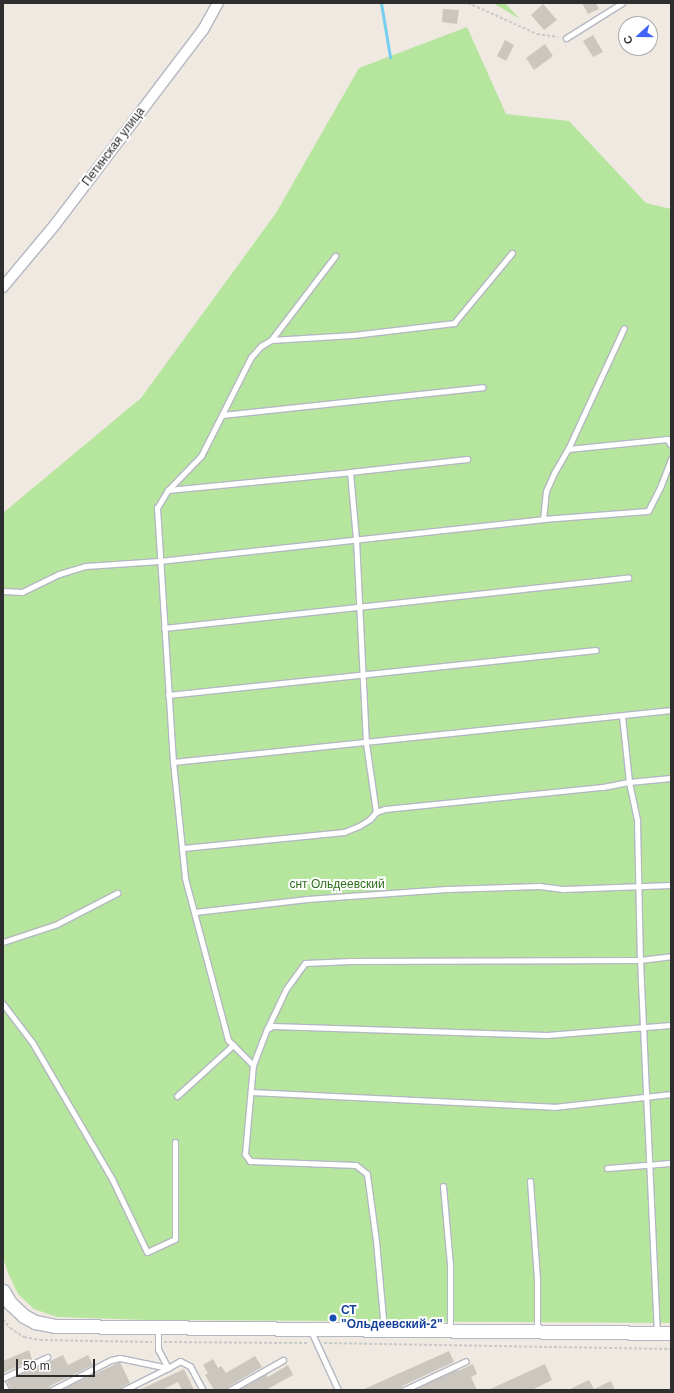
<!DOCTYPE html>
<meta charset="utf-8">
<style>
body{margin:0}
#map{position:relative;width:674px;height:1393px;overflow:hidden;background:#efe9e1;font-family:Helvetica,sans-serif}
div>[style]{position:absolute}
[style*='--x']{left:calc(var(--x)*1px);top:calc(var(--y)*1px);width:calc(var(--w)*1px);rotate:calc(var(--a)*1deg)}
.green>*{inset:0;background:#b6e59e}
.stream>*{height:3px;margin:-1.5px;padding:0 1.5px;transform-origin:1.5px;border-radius:1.5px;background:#75cff0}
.building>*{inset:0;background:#cbc7bf}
.path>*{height:2px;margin-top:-1px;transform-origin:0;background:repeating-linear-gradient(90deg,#c9c9c9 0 3px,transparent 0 5px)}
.roads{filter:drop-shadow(1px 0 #b4b7c1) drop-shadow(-1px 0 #b4b7c1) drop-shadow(0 1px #b4b7c1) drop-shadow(0 -1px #b4b7c1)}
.service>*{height:5px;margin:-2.5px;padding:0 2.5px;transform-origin:2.5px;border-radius:2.5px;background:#fff}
.minor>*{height:10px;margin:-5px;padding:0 5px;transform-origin:5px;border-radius:5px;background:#fff}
.tertiary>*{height:13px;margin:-6.5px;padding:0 6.5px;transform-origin:6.5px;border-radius:6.5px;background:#fff}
.dots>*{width:11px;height:11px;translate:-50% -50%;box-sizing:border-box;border:2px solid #fff;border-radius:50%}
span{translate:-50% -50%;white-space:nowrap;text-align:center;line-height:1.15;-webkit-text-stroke:4px #fff;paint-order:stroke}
.street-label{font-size:12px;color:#2e2e2e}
.park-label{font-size:12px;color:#2c6e1b}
.transit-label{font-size:12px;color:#164399;font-weight:700}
.left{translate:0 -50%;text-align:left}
.frame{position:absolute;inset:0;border:4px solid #2e2e2e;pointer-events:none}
.north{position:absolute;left:618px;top:16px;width:40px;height:40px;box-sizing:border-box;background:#fff;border:1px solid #ababab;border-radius:50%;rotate:249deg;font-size:11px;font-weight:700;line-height:16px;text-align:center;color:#2e2e2e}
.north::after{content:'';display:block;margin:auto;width:14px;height:18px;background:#4264fb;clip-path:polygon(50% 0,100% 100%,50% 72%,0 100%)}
.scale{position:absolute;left:16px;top:1359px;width:79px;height:18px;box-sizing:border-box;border:2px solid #2e2e2e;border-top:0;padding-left:5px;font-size:12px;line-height:14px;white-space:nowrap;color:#2e2e2e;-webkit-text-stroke:3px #fff;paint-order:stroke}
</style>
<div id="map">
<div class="green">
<i style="clip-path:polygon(493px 3px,505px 3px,520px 19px)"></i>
<i style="clip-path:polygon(467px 27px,506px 114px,569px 121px,646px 203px,671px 209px,671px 1323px,147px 1320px,57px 1317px,34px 1309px,18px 1294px,8px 1273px,3px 1257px,3px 513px,141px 398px,276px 213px,359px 68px)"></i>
</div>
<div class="stream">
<i style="--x:381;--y:3;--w:55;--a:80.5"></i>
</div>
<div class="building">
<i style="clip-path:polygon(582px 3px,596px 3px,599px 9px,588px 14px)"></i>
<i style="clip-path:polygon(543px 4px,557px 20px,544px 30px,531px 15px)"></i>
<i style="clip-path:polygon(443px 9px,459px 10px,457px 24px,442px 22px)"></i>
<i style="clip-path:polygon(593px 35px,603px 52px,593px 57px,583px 41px)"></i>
<i style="clip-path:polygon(505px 40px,514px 45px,506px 61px,497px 56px)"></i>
<i style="clip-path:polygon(545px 44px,553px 56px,534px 70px,526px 58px)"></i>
<i style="clip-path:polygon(29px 1350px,32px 1360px,3px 1373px,3px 1361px)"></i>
<i style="clip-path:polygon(449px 1351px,454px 1362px,402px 1386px,400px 1390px,362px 1390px)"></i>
<i style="clip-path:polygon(63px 1355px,68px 1365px,88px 1355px,93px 1365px,50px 1386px,48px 1390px,11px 1390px,7px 1381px)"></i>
<i style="clip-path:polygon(255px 1356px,262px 1367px,228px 1387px,226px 1390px,214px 1390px,205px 1375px,208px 1373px,203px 1365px,213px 1359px,218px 1368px,221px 1366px,226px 1373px)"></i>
<i style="clip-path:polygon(120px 1362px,130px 1383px,122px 1387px,120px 1390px,61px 1390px)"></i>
<i style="clip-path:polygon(473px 1364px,477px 1374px,471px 1377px,477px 1390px,413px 1390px,457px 1370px,458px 1371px)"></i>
<i style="clip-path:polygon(545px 1364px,552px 1380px,532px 1390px,488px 1390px)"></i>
<i style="clip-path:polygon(288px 1365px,293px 1375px,266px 1390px,238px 1390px,266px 1374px,268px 1377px)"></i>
<i style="clip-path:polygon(184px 1369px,194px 1390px,182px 1390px,178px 1382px,162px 1390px,139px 1390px)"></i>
<i style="clip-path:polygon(589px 1380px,594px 1389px,611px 1381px,615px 1390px,568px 1390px)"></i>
</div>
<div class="path">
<i style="--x:468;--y:3;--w:76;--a:24.2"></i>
<i style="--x:537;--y:34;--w:21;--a:8"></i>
<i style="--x:3;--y:1319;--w:11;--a:52"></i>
<i style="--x:10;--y:1328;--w:17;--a:33"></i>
<i style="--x:24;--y:1337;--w:16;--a:11"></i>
<i style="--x:40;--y:1340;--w:112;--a:1"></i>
<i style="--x:164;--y:1342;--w:144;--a:0.4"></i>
<i style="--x:324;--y:1343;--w:347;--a:1"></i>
</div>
<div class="roads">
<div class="service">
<i style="--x:566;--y:38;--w:66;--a:-32"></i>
<i style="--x:271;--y:340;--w:106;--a:-52.7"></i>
<i style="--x:222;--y:415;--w:262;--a:-6.1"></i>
<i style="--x:568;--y:449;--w:133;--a:-65.2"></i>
<i style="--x:350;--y:472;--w:67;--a:84.9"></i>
<i style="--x:356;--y:539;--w:204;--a:87.2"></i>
<i style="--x:366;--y:743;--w:70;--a:81.8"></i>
<i style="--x:168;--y:490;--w:183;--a:-5.6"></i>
<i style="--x:350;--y:472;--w:118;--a:-6.3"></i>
<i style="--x:543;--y:519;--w:28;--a:-84"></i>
<i style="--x:546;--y:491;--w:20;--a:-66"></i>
<i style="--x:554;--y:473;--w:28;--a:-60"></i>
<i style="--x:568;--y:449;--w:100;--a:-5.8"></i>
<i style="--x:667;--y:439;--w:7;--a:56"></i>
<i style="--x:3;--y:591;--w:19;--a:3"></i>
<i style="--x:22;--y:592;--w:41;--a:-25.9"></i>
<i style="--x:59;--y:574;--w:28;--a:-17"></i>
<i style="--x:86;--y:566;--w:73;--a:-3.9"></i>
<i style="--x:159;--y:561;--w:386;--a:-6.2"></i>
<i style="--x:543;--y:519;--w:105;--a:-4.4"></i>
<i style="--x:648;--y:511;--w:29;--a:-63"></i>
<i style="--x:661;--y:485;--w:28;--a:-69"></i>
<i style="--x:164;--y:628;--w:467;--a:-6.2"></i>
<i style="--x:168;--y:695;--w:430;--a:-6"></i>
<i style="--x:622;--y:716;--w:66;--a:83.9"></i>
<i style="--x:629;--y:782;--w:40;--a:78"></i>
<i style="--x:637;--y:821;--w:139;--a:88.8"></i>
<i style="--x:640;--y:960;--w:373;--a:87.4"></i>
<i style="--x:173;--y:762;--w:501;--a:-5.96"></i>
<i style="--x:183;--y:848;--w:162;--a:-5.7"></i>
<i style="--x:344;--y:832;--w:16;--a:-22"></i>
<i style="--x:359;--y:826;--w:13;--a:-32"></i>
<i style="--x:370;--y:819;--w:9;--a:-49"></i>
<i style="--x:376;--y:812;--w:9;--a:-18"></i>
<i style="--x:385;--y:809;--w:219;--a:-5.8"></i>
<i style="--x:603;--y:787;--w:26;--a:-11"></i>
<i style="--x:629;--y:782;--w:42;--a:-5.4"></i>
<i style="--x:195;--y:912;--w:113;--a:-6.6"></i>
<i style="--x:307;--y:899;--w:140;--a:-4.1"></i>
<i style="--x:447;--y:889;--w:92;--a:-1.9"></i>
<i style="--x:539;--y:886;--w:24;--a:7"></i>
<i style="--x:563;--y:889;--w:108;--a:-2.1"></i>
<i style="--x:3;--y:942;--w:57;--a:-18.4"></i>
<i style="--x:57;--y:924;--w:68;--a:-27.3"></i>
<i style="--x:3;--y:1004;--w:48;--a:52.7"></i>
<i style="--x:32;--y:1042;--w:159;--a:59.7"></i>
<i style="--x:112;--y:1179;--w:81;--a:64.4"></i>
<i style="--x:147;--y:1252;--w:31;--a:-25"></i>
<i style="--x:175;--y:1239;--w:97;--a:-90"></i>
<i style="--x:267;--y:1029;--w:44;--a:-64.6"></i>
<i style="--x:286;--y:989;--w:32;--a:-54"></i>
<i style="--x:305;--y:963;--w:46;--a:-2.5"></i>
<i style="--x:351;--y:961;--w:289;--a:-0.2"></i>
<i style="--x:640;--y:960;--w:31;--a:-7"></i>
<i style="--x:253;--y:1065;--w:39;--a:-69"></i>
<i style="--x:267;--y:1029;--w:7;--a:-27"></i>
<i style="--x:273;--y:1026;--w:274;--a:1.9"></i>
<i style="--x:547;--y:1035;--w:124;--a:-4.6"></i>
<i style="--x:251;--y:1092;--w:303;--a:2.8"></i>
<i style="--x:554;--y:1107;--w:118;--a:-6.3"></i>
<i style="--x:177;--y:1096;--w:76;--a:-42.3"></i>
<i style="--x:607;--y:1168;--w:64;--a:-4.5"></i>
<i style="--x:530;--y:1181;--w:97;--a:85.9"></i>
<i style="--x:537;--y:1278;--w:53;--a:90"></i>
<i style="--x:443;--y:1186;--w:78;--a:84.9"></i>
<i style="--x:450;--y:1264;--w:65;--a:90"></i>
<i style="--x:310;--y:1329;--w:67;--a:65.3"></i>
<i style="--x:384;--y:1329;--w:88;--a:-95.2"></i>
<i style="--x:376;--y:1241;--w:68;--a:-97.7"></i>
<i style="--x:367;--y:1174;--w:14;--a:-141"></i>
<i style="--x:356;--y:1165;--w:106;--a:-177.8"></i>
<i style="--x:250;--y:1161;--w:9;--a:-126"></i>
<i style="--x:245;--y:1154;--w:89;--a:-84.9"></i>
<i style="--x:253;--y:1065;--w:35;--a:-135"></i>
<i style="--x:228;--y:1040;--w:168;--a:-104.9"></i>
<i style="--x:185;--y:878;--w:117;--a:-95.9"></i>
<i style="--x:173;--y:762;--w:255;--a:-93.6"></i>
<i style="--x:157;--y:508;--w:21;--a:-59"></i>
<i style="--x:168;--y:490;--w:47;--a:-45.9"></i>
<i style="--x:201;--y:456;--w:111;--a:-63.2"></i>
<i style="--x:251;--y:357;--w:15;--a:-48"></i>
<i style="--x:261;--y:346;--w:12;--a:-31"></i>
<i style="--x:271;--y:340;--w:82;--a:-3.5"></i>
<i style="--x:353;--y:335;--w:102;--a:-6.8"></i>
<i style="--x:454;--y:323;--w:91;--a:-50.4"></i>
<i style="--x:3;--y:1378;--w:49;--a:-25.5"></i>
<i style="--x:3;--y:1384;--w:7;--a:63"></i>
<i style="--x:52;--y:1390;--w:66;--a:-27"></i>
<i style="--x:111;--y:1360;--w:9;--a:-13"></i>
<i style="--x:120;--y:1358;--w:49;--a:11.8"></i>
<i style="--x:168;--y:1368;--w:14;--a:-30"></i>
<i style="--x:180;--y:1361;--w:11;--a:27"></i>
<i style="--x:190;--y:1366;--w:27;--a:62"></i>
<i style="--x:124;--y:1390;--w:49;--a:-26.6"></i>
<i style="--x:168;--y:1368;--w:21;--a:-118"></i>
<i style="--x:158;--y:1349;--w:21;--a:-90"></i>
<i style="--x:230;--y:1390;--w:61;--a:-29.5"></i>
<i style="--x:404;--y:1390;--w:68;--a:-25.1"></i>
</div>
<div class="minor">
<i style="--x:3;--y:287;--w:80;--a:-50.1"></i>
<i style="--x:54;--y:226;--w:246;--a:-52.8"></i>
<i style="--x:203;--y:30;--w:31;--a:-61"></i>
</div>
<div class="tertiary">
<i style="--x:3;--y:1291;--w:14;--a:60"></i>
<i style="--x:10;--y:1303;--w:19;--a:43"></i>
<i style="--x:24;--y:1316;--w:13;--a:29"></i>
<i style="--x:35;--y:1322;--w:20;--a:11"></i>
<i style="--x:55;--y:1326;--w:616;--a:0.65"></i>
</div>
</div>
<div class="dots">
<i style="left:333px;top:1318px;background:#1a4fb4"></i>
</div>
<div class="street-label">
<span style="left:114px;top:147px;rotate:-53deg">Петинская улица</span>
</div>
<div class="park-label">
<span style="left:337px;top:885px">снт Ольдеевский</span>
</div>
<div class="transit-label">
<span class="left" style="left:341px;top:1318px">СТ<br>"Ольдеевский-2"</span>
</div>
<div class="frame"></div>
<div class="north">С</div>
<div class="scale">50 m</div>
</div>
